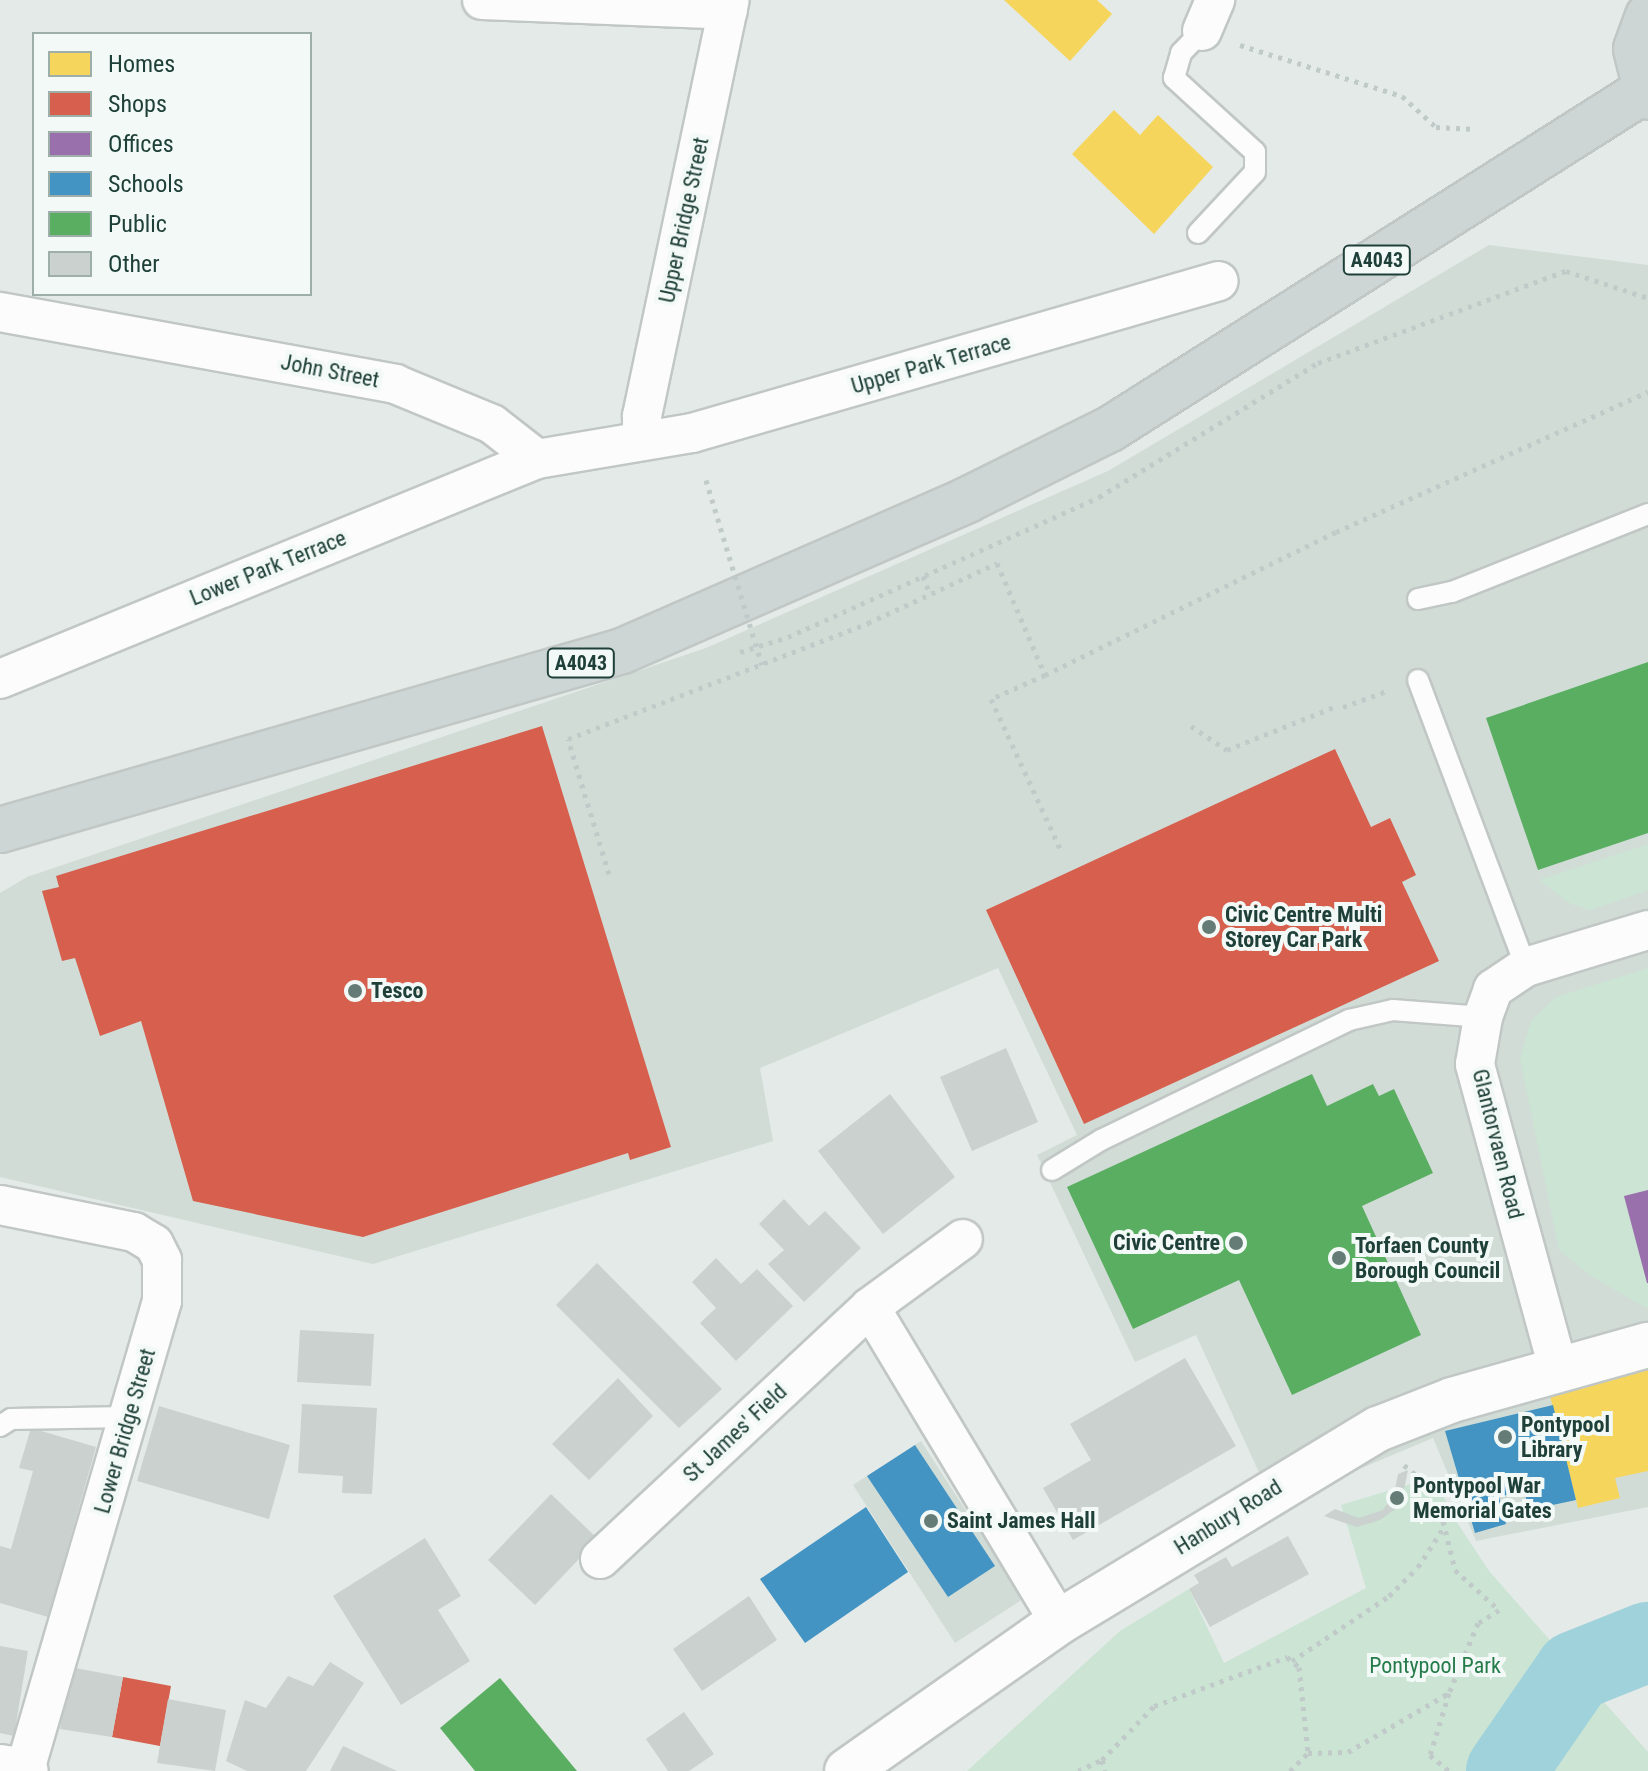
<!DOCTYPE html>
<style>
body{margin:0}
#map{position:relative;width:1648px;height:1771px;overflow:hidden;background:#e4eae7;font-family:"Roboto Condensed",sans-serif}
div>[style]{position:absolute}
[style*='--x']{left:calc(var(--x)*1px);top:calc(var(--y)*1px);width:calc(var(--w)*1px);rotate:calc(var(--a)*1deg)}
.built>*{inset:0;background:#d1dcd7}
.green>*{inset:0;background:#cbe4d4}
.homes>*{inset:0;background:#f6d55c}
.shops>*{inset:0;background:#d6604d}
.offices>*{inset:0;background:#9970ab}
.schools>*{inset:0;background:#4393c3}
.public>*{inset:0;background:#5aae61}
.river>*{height:80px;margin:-40px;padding:0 40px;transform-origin:40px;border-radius:40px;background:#a0d2dc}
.building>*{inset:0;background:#cad1cf}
.path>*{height:5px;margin-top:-2.5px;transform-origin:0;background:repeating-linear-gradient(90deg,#c0cac8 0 4px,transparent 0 10px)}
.roads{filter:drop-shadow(2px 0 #c1c7c5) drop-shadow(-2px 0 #c1c7c5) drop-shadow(0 2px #c1c7c5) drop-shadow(0 -2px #c1c7c5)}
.lane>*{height:20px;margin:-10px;padding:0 10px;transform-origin:10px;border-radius:10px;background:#fbfcfb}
.street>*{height:38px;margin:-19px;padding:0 19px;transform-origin:19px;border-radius:19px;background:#fbfcfb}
.secondary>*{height:44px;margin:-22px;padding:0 22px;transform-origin:22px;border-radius:22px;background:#fbfcfb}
.primary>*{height:44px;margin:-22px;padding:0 22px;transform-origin:22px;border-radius:22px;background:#cdd6d4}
.path-bridge>*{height:5px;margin-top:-2.5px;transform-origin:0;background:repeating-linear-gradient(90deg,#c0cac8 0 4px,transparent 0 10px)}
.dots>*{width:22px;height:22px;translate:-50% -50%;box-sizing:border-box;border:4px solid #f2f9f6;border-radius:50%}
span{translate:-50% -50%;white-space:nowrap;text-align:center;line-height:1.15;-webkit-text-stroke:8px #f2f9f6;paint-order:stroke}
.shield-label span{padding:2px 6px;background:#f2f9f6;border:2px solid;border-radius:6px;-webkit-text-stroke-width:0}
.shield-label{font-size:20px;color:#1f4038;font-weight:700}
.street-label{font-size:22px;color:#1f4038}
.poi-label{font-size:22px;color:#1f4038;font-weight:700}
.left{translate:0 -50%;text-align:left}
.right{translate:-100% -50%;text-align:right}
.park-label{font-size:22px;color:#257b4a}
.legend{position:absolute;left:32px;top:32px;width:280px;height:264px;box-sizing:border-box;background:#f2f9f6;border:2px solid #9eafaa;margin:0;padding:10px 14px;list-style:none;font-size:24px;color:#1f4038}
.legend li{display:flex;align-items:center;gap:16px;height:40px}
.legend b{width:40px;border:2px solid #9eafaa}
</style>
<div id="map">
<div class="built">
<i style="clip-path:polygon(1489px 245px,1648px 265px,1648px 1507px,1476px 1541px,1433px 1438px,1274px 1505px,1196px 1335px,1135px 1362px,1037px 1155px,1077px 1135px,998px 968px,760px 1068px,773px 1141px,373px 1264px,0 1177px,0 893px,27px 877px,706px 648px,1108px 471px)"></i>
<i style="clip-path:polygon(921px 1441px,1023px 1599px,955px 1643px,853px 1485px)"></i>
</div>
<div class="green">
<i style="clip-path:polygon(1648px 844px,1648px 890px,1591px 910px,1571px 904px,1539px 880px)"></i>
<i style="clip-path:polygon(1648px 968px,1648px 1190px,1624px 1197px,1648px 1286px,1648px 1309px,1591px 1276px,1559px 1250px,1520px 1059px,1531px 1021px,1556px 997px)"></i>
<i style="clip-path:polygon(1434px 1477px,1454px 1518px,1489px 1571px,1648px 1752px,1648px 1771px,967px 1771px,1120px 1631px,1189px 1589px,1224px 1663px,1366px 1588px,1341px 1505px)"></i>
</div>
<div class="homes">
<i style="clip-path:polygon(1004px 0,1097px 0,1112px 14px,1070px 61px)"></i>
<i style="clip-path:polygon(1114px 110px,1140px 135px,1158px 115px,1213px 167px,1154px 234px,1072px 154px)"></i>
<i style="clip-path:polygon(1648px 1369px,1648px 1471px,1615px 1478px,1620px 1498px,1578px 1508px,1550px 1396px)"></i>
</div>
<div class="shops">
<i style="clip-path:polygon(542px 726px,671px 1147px,630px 1160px,628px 1153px,363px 1237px,193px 1201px,141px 1021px,100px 1036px,75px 958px,62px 961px,42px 891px,59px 887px,56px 876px)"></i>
<i style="clip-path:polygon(1335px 749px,1371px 827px,1390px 818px,1416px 875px,1402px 882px,1439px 961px,1084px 1124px,986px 910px)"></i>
<i style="clip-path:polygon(123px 1677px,171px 1686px,160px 1746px,112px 1737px)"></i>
</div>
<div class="offices">
<i style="clip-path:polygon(1648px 1190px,1648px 1283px,1647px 1283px,1624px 1196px)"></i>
</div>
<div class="schools">
<i style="clip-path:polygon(1553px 1405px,1576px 1500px,1529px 1510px,1524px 1490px,1499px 1497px,1506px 1524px,1475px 1533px,1445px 1431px)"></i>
<i style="clip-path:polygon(915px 1445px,995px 1566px,948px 1597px,867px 1476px)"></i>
<i style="clip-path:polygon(866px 1507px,908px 1572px,805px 1643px,760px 1579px)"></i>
</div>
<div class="public">
<i style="clip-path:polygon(1648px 662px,1648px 833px,1538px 870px,1486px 718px)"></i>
<i style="clip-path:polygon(1312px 1074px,1327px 1106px,1373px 1084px,1379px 1096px,1394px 1089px,1433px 1173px,1362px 1206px,1421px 1335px,1292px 1395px,1239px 1280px,1133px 1329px,1067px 1187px)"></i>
<i style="clip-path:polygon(500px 1678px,577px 1771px,475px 1771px,440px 1728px)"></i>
</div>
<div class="river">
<i style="--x:1506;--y:1771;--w:121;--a:-55.4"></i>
<i style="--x:1575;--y:1671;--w:79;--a:-21.7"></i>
</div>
<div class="building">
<i style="clip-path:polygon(1006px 1048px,1038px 1122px,972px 1151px,940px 1077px)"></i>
<i style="clip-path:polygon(890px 1094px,955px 1177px,883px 1234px,818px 1151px)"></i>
<i style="clip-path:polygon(784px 1199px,809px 1226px,825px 1211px,861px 1248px,804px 1302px,768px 1264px,784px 1250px,759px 1224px)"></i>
<i style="clip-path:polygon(716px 1258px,741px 1284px,757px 1269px,793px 1306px,736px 1361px,700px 1323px,716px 1308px,692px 1282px)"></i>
<i style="clip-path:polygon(597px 1263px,722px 1389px,679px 1428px,556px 1305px)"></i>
<i style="clip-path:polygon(300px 1330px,374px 1334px,371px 1386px,297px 1382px)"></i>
<i style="clip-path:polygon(1185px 1358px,1236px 1446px,1073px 1540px,1043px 1488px,1091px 1460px,1070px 1424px)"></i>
<i style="clip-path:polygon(618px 1378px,653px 1416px,589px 1480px,552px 1444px)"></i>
<i style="clip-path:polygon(302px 1404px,377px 1408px,372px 1494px,342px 1493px,343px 1476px,298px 1473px)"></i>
<i style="clip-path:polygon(159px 1406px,290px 1445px,269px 1519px,137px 1481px)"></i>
<i style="clip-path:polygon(31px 1428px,96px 1447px,48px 1617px,0 1603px,0 1546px,11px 1549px,33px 1471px,19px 1468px)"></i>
<i style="clip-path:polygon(1408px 1470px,1401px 1505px,1380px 1520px,1357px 1527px,1324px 1516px,1335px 1509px,1359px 1518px,1383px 1510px,1394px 1494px,1398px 1474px)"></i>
<i style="clip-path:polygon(551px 1494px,598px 1539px,535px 1605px,488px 1560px)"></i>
<i style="clip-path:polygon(1288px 1536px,1309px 1574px,1210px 1627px,1189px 1589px,1199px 1583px,1194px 1575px,1226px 1557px,1232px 1567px)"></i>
<i style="clip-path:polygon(425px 1538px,461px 1596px,438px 1610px,470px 1661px,401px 1705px,333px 1596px)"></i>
<i style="clip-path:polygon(749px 1596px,777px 1640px,702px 1691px,673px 1649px)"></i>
<i style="clip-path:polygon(0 1646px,28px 1651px,14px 1736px,0 1733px)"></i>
<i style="clip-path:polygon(330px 1662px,364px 1683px,306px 1771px,247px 1771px,226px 1761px,245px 1700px,266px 1708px,288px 1676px,313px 1686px)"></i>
<i style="clip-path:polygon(70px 1667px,123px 1677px,112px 1737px,60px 1729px)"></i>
<i style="clip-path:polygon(168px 1699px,226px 1710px,215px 1771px,157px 1763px)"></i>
<i style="clip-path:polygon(684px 1712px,714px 1754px,689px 1771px,668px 1771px,646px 1739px)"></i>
<i style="clip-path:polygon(343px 1746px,397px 1771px,330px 1771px)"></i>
</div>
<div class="path">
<i style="--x:1240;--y:45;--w:170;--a:17.5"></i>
<i style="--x:1402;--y:96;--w:46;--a:42.4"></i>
<i style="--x:1436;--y:127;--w:34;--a:3"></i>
<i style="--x:923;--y:576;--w:19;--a:69"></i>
<i style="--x:740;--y:652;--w:50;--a:-17.4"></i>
<i style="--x:788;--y:637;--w:341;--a:-24.2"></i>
<i style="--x:1099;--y:497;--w:257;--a:-31.5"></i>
<i style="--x:1318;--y:363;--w:265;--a:-20.4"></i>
<i style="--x:1566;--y:271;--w:86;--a:18.2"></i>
<i style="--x:1045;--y:675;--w:324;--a:-26.2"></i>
<i style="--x:1336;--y:532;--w:342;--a:-24.2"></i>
<i style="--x:1343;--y:707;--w:47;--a:-20"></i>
<i style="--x:1191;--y:726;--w:43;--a:33.7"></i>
<i style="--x:1227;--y:750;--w:115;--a:-21.9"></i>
<i style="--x:609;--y:874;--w:141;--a:-106.9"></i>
<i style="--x:568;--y:739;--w:322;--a:-21.1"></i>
<i style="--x:868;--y:623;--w:142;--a:-24.9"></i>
<i style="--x:997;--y:563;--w:122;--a:66.8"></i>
<i style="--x:1045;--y:675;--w:59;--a:156"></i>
<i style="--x:991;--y:699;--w:164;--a:65.2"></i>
<i style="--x:1404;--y:1465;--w:42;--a:40.2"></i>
<i style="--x:1436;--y:1492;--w:80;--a:76.3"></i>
<i style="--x:1455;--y:1570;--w:59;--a:42.3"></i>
<i style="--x:1499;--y:1610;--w:25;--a:148"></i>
<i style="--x:1478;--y:1623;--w:76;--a:112.5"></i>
<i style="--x:1449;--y:1693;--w:65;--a:107"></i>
<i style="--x:1430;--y:1755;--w:25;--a:40"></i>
<i style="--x:1292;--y:1661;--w:117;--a:-33.8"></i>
<i style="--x:1389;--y:1596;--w:41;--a:-45"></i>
<i style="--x:1418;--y:1567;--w:48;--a:-57"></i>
<i style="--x:1102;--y:1760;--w:11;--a:75"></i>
<i style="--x:1078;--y:1771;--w:26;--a:-25"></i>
<i style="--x:1102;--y:1760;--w:75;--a:-46.1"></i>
<i style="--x:1154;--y:1706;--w:142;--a:-20.2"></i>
<i style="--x:1287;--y:1657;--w:16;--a:40"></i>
<i style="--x:1299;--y:1667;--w:86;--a:84"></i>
<i style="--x:1308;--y:1753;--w:40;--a:-1.4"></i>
<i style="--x:1348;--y:1752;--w:117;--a:-30.3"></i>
<i style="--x:1290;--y:1771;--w:25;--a:-45"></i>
</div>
<div class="roads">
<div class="lane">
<i style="--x:1198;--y:233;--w:83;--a:-46.9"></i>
<i style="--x:1255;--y:172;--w:20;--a:-90"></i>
<i style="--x:1255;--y:152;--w:110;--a:-137.6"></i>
<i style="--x:1174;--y:78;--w:26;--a:-74"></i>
<i style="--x:1181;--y:53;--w:30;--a:-46"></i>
<i style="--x:1418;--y:599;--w:35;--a:-12"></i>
<i style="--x:1452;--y:592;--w:211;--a:-21.7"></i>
<i style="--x:1418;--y:680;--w:307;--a:69.4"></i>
<i style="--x:1052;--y:1170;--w:57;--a:-31.5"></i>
<i style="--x:1101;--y:1140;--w:276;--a:-25.8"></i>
<i style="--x:1349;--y:1020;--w:45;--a:-12.8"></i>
<i style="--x:1393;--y:1010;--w:90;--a:4.4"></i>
<i style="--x:0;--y:1426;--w:13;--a:-32"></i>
<i style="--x:11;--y:1419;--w:118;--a:-1"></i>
</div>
<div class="street">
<i style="--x:482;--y:0;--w:246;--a:2.3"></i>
<i style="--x:1202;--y:31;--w:34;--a:-67"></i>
<i style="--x:0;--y:312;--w:402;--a:10.3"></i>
<i style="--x:395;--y:384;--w:105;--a:22.4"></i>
<i style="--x:492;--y:424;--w:57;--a:37.9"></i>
<i style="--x:537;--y:459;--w:157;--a:-9.5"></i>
<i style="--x:692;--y:433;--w:548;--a:-16.09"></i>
<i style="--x:642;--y:441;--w:25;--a:-90"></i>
<i style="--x:642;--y:416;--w:425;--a:-78.1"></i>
<i style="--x:0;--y:679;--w:580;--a:-22.28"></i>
<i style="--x:0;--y:1205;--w:137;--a:11.4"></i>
<i style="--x:134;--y:1232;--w:23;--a:31"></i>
<i style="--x:154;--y:1244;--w:18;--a:63"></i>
<i style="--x:162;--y:1260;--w:41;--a:90"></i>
<i style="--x:162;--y:1301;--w:490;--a:106.3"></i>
<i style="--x:870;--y:1307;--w:367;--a:59"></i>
<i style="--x:1558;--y:1368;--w:315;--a:-105.3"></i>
<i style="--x:1475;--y:1064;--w:48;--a:-80.3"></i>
<i style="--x:1483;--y:1017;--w:30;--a:-70"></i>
<i style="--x:1493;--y:989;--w:40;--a:-34"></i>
<i style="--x:1526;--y:967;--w:127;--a:-16.9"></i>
<i style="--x:600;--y:1559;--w:369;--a:-43"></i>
<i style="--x:870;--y:1307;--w:115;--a:-36.2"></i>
</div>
<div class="secondary">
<i style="--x:0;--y:1767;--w:26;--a:9"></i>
<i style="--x:847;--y:1771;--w:259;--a:-35.1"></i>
<i style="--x:1059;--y:1622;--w:373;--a:-31.2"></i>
<i style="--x:1378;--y:1429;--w:79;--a:-21.4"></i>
<i style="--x:1452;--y:1400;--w:204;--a:-15.7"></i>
</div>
<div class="primary">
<i style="--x:1648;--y:16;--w:35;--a:110"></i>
<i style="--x:1636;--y:49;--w:49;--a:76"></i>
<i style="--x:0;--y:830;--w:647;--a:-16.05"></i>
<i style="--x:622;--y:651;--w:377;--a:-23.6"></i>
<i style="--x:967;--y:500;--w:160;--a:-26.4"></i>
<i style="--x:1110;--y:429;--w:632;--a:-32.33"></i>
</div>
</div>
<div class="path-bridge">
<i style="--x:706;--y:480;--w:193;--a:73.2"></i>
</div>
<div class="dots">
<i style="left:1209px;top:927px;background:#647c75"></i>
<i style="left:355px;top:991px;background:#647c75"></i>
<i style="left:1236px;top:1243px;background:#647c75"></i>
<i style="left:1339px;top:1258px;background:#647c75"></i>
<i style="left:1505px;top:1437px;background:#647c75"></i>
<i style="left:1397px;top:1498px;background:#647c75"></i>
<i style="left:931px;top:1521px;background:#647c75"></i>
</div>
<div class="shield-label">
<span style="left:1377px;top:260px">A4043</span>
<span style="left:581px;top:663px">A4043</span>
</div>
<div class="street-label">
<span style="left:684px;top:220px;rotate:-78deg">Upper Bridge Street</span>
<span style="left:931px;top:364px;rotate:-16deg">Upper Park Terrace</span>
<span style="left:330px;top:371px;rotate:11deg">John Street</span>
<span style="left:268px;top:568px;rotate:-22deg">Lower Park Terrace</span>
<span style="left:1498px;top:1144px;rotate:76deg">Glantorvaen Road</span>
<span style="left:125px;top:1431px;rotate:-74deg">Lower Bridge Street</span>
<span style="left:735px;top:1433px;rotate:-43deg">St James' Field</span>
<span style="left:1228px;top:1517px;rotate:-32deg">Hanbury Road</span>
</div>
<div class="poi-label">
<span class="left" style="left:1225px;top:927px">Civic Centre Multi<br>Storey Car Park</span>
<span class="left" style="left:371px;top:991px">Tesco</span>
<span class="right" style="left:1220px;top:1243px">Civic Centre</span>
<span class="left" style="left:1355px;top:1258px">Torfaen County<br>Borough Council</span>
<span class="left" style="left:1521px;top:1437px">Pontypool<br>Library</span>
<span class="left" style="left:1413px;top:1498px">Pontypool War<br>Memorial Gates</span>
<span class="left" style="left:947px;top:1521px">Saint James Hall</span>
</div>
<div class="park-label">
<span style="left:1435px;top:1666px">Pontypool Park</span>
</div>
<ul class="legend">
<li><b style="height:22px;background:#f6d55c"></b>Homes</li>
<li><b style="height:22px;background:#d6604d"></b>Shops</li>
<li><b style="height:22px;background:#9970ab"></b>Offices</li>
<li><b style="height:22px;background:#4393c3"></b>Schools</li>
<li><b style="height:22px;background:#5aae61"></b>Public</li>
<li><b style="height:22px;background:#cad1cf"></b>Other</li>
</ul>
</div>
